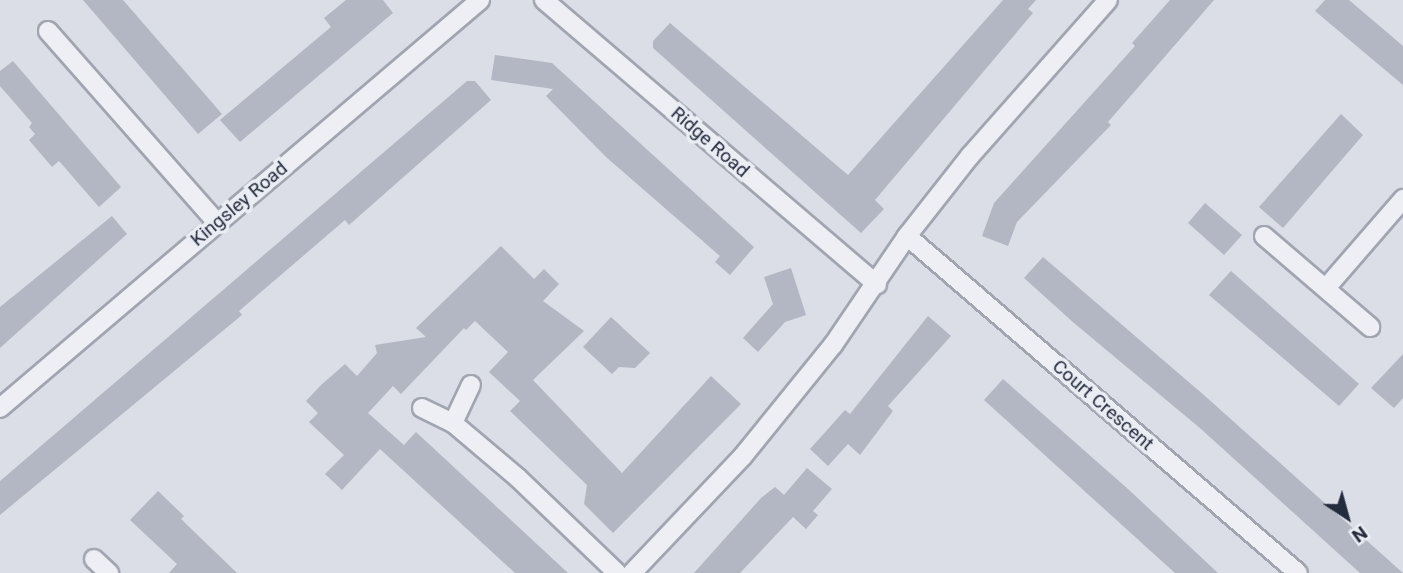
<!DOCTYPE html>
<style>
body{margin:0}
#map{position:relative;width:1403px;height:573px;overflow:hidden;background:#dbdee6;font-family:Roboto,sans-serif}
div>[style]{position:absolute}
[style*='--x']{left:calc(var(--x)*1px);top:calc(var(--y)*1px);width:calc(var(--w)*1px);rotate:calc(var(--a)*1deg)}
.building>*{inset:0;background:#b2b7c3}
.roads{filter:drop-shadow(2px 0 #a0a5b0) drop-shadow(-2px 0 #a0a5b0) drop-shadow(0 2px #a0a5b0) drop-shadow(0 -2px #a0a5b0)}
.street>*{height:18px;margin:-9px;padding:0 9px;transform-origin:9px;border-radius:9px;background:#edeff4}
span{translate:-50% -50%;white-space:nowrap;text-align:center;line-height:1.15;-webkit-text-stroke:7px #eaedf4;paint-order:stroke}
.street-label{font-size:19px;color:#242b3c}
.north{position:absolute;left:1312px;top:482px;width:70px;height:70px;-webkit-text-stroke:5px #eaedf4;paint-order:stroke;rotate:144deg;font-size:19px;font-weight:700;line-height:28px;text-align:center;color:#242b3c}
.north::after{content:'';display:block;margin:auto;width:24px;height:32px;background:#242b3c;clip-path:polygon(50% 0,100% 100%,50% 72%,0 100%)}
</style>
<div id="map">
<div class="building">
<i style="clip-path:polygon(83px 0,123px 0,222px 114px,198px 134px)"></i>
<i style="clip-path:polygon(346px 0,383px 0,393px 13px,240px 142px,220px 120px,331px 27px,324px 18px)"></i>
<i style="clip-path:polygon(1003px 0,1036px 0,1028px 9px,1033px 13px,875px 200px,884px 209px,861px 233px,653px 48px,653px 41px,670px 23px,848px 175px)"></i>
<i style="clip-path:polygon(1170px 0,1214px 0,1108px 122px,1111px 125px,1017px 222px,1008px 246px,982px 236px,994px 203px,1135px 46px,1132px 43px)"></i>
<i style="clip-path:polygon(1325px 0,1349px 0,1403px 46px,1403px 85px,1315px 11px)"></i>
<i style="clip-path:polygon(495px 55px,552px 63px,754px 247px,730px 275px,715px 262px,720px 256px,606px 157px,546px 96px,553px 89px,491px 80px)"></i>
<i style="clip-path:polygon(13px 61px,121px 187px,99px 207px,59px 161px,52px 167px,29px 140px,35px 134px,29px 127px,32px 123px,0 86px,0 71px)"></i>
<i style="clip-path:polygon(467px 81px,475px 81px,491px 100px,349px 225px,345px 220px,239px 311px,242px 315px,0 515px,0 481px)"></i>
<i style="clip-path:polygon(1341px 114px,1363px 135px,1283px 228px,1259px 207px)"></i>
<i style="clip-path:polygon(1205px 203px,1242px 235px,1224px 255px,1188px 223px)"></i>
<i style="clip-path:polygon(112px 216px,127px 234px,0 348px,0 307px)"></i>
<i style="clip-path:polygon(501px 246px,534px 279px,544px 269px,559px 284px,543px 301px,584px 331px,533px 380px,622px 473px,711px 376px,741px 404px,613px 533px,584px 504px,587px 485px,510px 411px,520px 401px,489px 372px,508px 352px,475px 321px,466px 330px,464px 328px,401px 394px,393px 386px,368px 413px,404px 445px,416px 432px,568px 573px,515px 573px,380px 449px,342px 490px,325px 474px,344px 455px,309px 422px,318px 413px,306px 401px,320px 386px,345px 364px,357px 376px,377px 353px,375px 345px,426px 337px,416px 328px)"></i>
<i style="clip-path:polygon(1043px 257px,1205px 396px,1403px 573px,1360px 573px,1201px 429px,1074px 323px,1024px 278px)"></i>
<i style="clip-path:polygon(791px 268px,806px 315px,785px 322px,758px 352px,743px 338px,773px 304px,764px 277px)"></i>
<i style="clip-path:polygon(1231px 271px,1359px 384px,1339px 406px,1209px 295px)"></i>
<i style="clip-path:polygon(928px 316px,951px 336px,888px 406px,893px 411px,860px 455px,848px 444px,828px 466px,810px 449px,845px 410px,850px 414px)"></i>
<i style="clip-path:polygon(611px 317px,650px 353px,635px 368px,619px 367px,612px 374px,583px 347px)"></i>
<i style="clip-path:polygon(1403px 354px,1403px 398px,1394px 408px,1371px 388px)"></i>
<i style="clip-path:polygon(1003px 379px,1128px 489px,1218px 573px,1175px 573px,1165px 564px,984px 400px)"></i>
<i style="clip-path:polygon(807px 468px,832px 489px,813px 511px,818px 515px,806px 529px,793px 517px,740px 573px,694px 573px,761px 498px,775px 487px,784px 495px)"></i>
<i style="clip-path:polygon(158px 491px,184px 516px,181px 519px,237px 573px,169px 573px,177px 564px,130px 520px)"></i>
</div>
<div class="roads">
<div class="street">
<i style="--x:544;--y:0;--w:438;--a:40.5"></i>
<i style="--x:48;--y:31;--w:256;--a:48.6"></i>
<i style="--x:907;--y:236;--w:516;--a:40.76"></i>
<i style="--x:1264;--y:236;--w:140;--a:40.6"></i>
<i style="--x:1326;--y:288;--w:118;--a:-49.1"></i>
<i style="--x:0;--y:408;--w:630;--a:-40.36"></i>
<i style="--x:422;--y:408;--w:34;--a:26"></i>
<i style="--x:453;--y:423;--w:85;--a:40.2"></i>
<i style="--x:518;--y:478;--w:137;--a:43.8"></i>
<i style="--x:453;--y:423;--w:42;--a:-64.7"></i>
<i style="--x:94;--y:559;--w:21;--a:43"></i>
<i style="--x:632;--y:573;--w:161;--a:-46.5"></i>
<i style="--x:743;--y:456;--w:143;--a:-51"></i>
<i style="--x:833;--y:345;--w:132;--a:-55.8"></i>
<i style="--x:907;--y:236;--w:102;--a:-51.8"></i>
<i style="--x:970;--y:156;--w:208;--a:-48.5"></i>
</div>
</div>
<div class="street-label">
<span style="left:710px;top:142px;rotate:41deg">Ridge Road</span>
<span style="left:239px;top:204px;rotate:-40deg">Kingsley Road</span>
<span style="left:1103px;top:405px;rotate:41deg">Court Crescent</span>
</div>
<div class="north">N</div>
</div>
